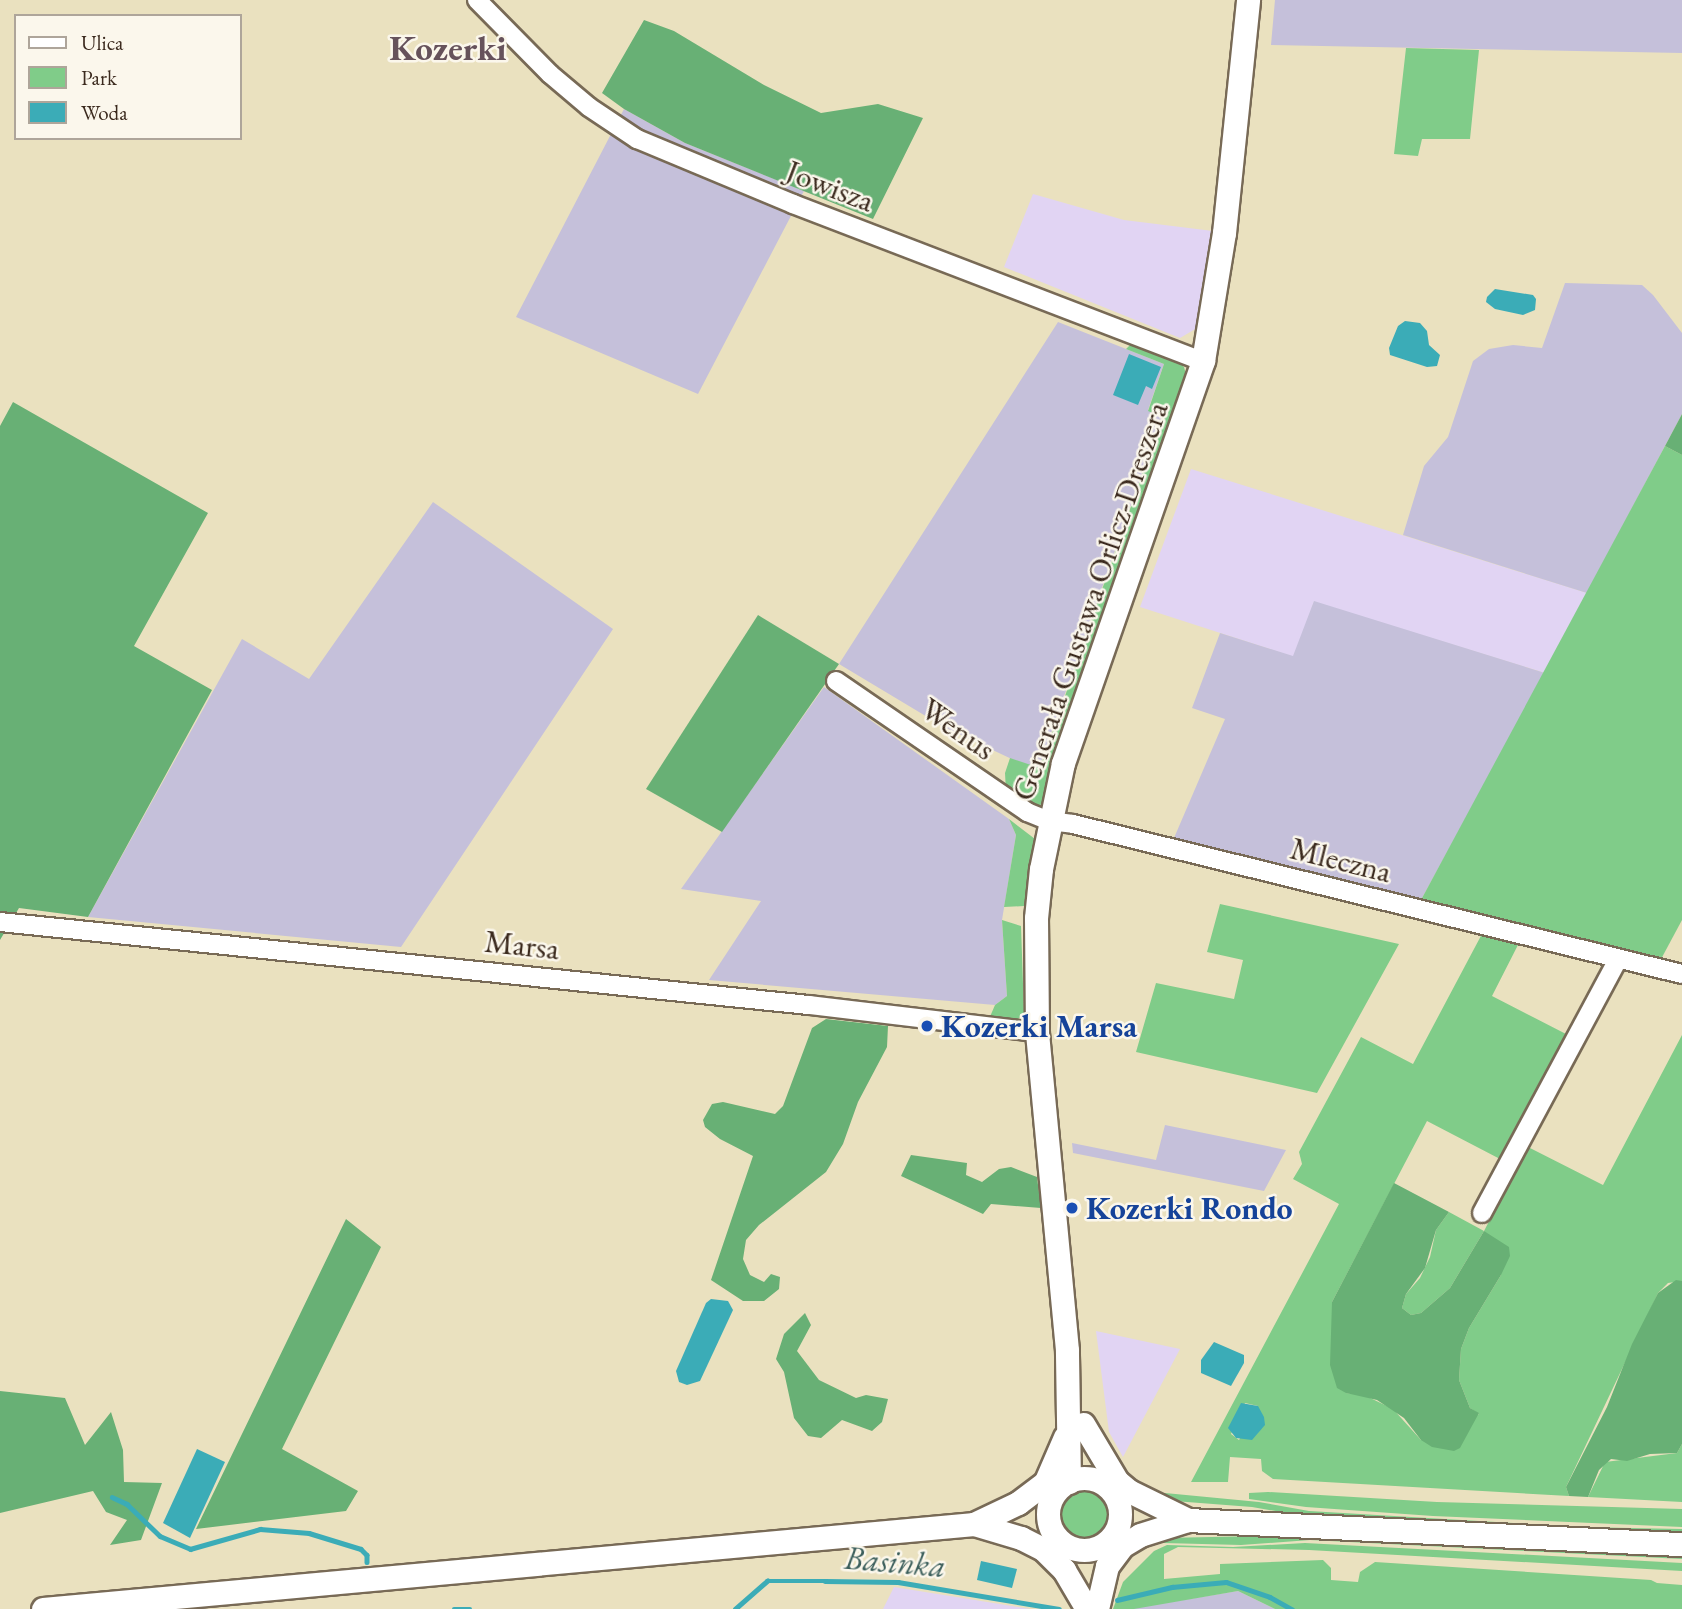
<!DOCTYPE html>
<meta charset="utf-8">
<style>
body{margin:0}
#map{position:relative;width:1682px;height:1609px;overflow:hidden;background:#eae1bf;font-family:"EB Garamond",serif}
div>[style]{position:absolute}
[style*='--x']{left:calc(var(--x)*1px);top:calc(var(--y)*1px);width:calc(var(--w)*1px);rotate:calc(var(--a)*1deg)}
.built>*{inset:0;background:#e1d4f3}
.industrial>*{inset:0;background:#c5c0da}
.green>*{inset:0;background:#80cc89}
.round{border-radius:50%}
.forest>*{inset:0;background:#68b075}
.water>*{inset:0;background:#3bacb7}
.stream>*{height:4.5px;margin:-2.25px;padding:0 2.25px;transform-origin:2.25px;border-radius:2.25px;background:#3bacb7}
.roads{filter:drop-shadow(2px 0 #786a56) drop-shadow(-2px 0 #786a56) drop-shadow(0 2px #786a56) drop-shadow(0 -2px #786a56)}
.minor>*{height:18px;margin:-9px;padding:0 9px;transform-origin:9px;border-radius:9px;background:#fff}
.major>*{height:23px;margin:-11.5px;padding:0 11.5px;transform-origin:11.5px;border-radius:11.5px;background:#fff}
.major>.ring{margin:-11.5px;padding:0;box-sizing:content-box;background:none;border:23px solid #fff;border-radius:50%}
.dots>*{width:19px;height:19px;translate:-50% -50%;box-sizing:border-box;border:4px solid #fbf7ec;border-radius:50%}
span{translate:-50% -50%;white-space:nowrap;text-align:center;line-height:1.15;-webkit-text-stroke:5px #fbf7ec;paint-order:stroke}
.street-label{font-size:32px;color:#3b2a1e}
.transit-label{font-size:32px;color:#164399;font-weight:700}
.left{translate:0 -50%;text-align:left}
.water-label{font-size:33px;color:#3b5e5b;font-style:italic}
.quarter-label{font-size:35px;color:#66525b;font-weight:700}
.legend{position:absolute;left:14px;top:14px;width:228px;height:126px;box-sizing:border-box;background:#fbf7ec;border:2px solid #aea59a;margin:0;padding:9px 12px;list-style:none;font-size:21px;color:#3b2a1e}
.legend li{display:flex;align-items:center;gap:14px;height:35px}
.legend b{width:35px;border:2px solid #aea59a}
</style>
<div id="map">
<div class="built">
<i style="clip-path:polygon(1033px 194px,1124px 220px,1213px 231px,1197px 328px,1180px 338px,1004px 267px)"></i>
<i style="clip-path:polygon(1191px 469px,1587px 593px,1545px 673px,1314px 602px,1294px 657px,1140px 607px)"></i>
<i style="clip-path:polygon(1096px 1331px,1180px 1349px,1123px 1457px,1109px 1432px)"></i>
<i style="clip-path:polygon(894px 1587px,975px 1600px,1030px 1609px,883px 1609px)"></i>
</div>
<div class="industrial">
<i style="clip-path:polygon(1275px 0,1682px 0,1682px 53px,1271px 45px)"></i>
<i style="clip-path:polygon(624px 109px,685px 143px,804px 191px,698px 394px,516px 317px)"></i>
<i style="clip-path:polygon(1565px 283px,1642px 285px,1653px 295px,1682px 333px,1682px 414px,1587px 593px,1403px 535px,1424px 466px,1448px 437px,1473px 361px,1489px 349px,1513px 345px,1542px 348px)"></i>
<i style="clip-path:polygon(1058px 322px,1164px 364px,1148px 410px,1162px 416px,1039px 768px,1022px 764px,944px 727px,839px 664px)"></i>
<i style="clip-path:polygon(433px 502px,613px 629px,401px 947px,88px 917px,242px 639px,309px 679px)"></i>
<i style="clip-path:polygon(1314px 601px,1545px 673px,1421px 900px,1171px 845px,1225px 719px,1192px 708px,1220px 633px,1293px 656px)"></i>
<i style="clip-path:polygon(824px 687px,1009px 819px,1016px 835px,1002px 920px,1007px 996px,995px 1005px,709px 980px,761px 901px,681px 889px)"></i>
<i style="clip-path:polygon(1165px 1125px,1286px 1150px,1264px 1191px,1073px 1153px,1072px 1143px,1156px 1160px)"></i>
<i style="clip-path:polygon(1238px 1591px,1275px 1609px,1134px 1609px,1134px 1608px)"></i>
</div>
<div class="green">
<i style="clip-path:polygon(1406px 48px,1479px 50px,1470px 139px,1422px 139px,1418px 156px,1394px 154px)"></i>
<i style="clip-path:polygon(1131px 344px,1177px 361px,1184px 367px,1187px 378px,1046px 796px,1043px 804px,1032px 807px,1006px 792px,1005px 773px,1010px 758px,1040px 768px,1162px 417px,1148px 411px,1164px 364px,1126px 349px)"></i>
<i style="clip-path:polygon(1665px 446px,1682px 455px,1682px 920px,1660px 961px,1421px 900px)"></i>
<i style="clip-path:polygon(1009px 819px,1035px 839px,1024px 906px,1004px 907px,1016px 835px)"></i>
<i style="clip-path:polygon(1220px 904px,1399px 944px,1317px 1093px,1136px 1052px,1156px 983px,1234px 999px,1243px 960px,1207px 952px)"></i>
<i style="clip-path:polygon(1002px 920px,1021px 926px,1024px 1013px,1016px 1021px,989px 1019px,995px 1005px,1007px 996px)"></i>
<i style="clip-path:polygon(evenodd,1483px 932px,1520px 941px,1492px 996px,1566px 1034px,1500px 1159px,1427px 1121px,1332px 1302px,1333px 1320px,1346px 1393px,1364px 1395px,1393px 1409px,1421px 1440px,1479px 1414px,1470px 1408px,1459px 1380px,1461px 1349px,1469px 1328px,1501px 1275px,1484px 1231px,1450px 1288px,1421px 1313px,1411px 1315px,1402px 1308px,1406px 1294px,1420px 1278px,1430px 1257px,1436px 1230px,1449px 1212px,1484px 1231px,1528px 1147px,1603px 1185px,1682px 1035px,1682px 1281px,1668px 1283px,1658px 1293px,1566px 1487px,1569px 1496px,1273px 1479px,1262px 1471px,1261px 1459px,1230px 1457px,1228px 1482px,1191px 1482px,1339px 1204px,1293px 1179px,1302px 1164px,1299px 1152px,1361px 1037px,1413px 1064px,1483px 932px,1245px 1403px,1258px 1406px,1239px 1440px,1231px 1434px,1245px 1403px)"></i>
<i style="clip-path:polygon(1682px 1444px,1682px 1502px,1588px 1497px,1605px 1462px,1677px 1453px)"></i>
<i class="round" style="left:1057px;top:1488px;width:54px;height:54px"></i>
<i style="clip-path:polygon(1268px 1492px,1437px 1502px,1682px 1509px,1682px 1527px,1433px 1516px,1306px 1507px,1249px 1499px,1249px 1493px)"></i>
<i style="clip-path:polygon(1165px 1493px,1259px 1502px,1309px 1511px,1579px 1527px,1682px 1529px,1682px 1536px,1304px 1516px,1252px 1507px,1161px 1500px)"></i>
<i style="clip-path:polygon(1301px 1535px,1682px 1554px,1682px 1559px,1310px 1540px,1241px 1545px,1163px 1543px,1163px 1538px)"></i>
<i style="clip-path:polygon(1305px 1543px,1682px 1563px,1682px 1571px,1309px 1550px,1178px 1547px,1164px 1554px,1164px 1579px,1220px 1574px,1220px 1564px,1323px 1560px,1331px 1568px,1331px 1580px,1358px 1582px,1360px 1572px,1375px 1562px,1651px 1580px,1657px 1583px,1682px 1585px,1682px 1609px,1275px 1609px,1238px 1591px,1134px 1609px,1113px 1609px,1123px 1582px,1154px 1551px,1167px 1545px,1233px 1547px)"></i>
</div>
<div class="forest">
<i style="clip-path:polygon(644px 20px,674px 31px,764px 85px,821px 113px,878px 104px,923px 118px,873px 219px,685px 143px,624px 109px,602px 93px)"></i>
<i style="clip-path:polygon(13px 402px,208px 513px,134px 646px,212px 690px,88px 917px,19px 908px,0 940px,0 426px)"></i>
<i style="clip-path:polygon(1682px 414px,1682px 455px,1665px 446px)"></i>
<i style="clip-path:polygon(758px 615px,839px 664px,722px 832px,646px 789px)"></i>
<i style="clip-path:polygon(826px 1019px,888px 1026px,887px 1047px,858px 1102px,843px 1144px,826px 1172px,759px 1225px,746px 1240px,743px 1259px,750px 1275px,764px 1282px,771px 1274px,780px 1277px,779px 1289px,764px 1301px,743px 1301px,711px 1280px,753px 1156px,720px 1139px,705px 1127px,703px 1120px,712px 1104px,723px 1102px,775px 1114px,783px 1106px,812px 1028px)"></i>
<i style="clip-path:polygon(911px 1155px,967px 1163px,966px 1175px,982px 1182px,999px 1169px,1011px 1167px,1037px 1177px,1041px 1208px,991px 1204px,983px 1214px,901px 1176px)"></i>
<i style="clip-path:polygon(1394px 1183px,1449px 1212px,1436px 1230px,1425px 1268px,1406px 1294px,1402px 1308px,1411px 1315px,1421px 1313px,1450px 1288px,1484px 1231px,1509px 1247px,1510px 1256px,1501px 1275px,1469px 1328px,1461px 1349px,1459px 1380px,1470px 1408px,1479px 1413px,1460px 1448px,1454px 1451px,1432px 1447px,1421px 1440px,1404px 1418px,1377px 1400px,1346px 1393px,1337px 1388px,1330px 1365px,1332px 1302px)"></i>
<i style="clip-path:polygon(346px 1219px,381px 1247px,282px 1449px,358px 1491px,346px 1511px,196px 1529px)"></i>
<i style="clip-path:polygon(1676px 1280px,1682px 1281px,1682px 1444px,1677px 1453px,1650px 1454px,1627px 1461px,1611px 1459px,1599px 1470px,1588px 1497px,1569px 1496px,1566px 1487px,1607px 1407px,1632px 1344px,1658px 1293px)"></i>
<i style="clip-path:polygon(805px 1313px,811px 1325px,797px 1351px,819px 1380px,856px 1398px,866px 1395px,888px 1399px,882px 1422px,872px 1431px,842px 1420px,821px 1438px,808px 1436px,794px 1418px,784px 1372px,776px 1359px,784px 1334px)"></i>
<i style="clip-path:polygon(0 1391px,65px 1398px,85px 1445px,111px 1412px,123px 1450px,124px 1482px,162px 1483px,141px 1540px,110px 1545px,127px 1520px,106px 1512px,93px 1491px,0 1513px)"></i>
</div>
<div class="water">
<i style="clip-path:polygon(1495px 289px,1533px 295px,1536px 299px,1535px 310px,1523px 315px,1495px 309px,1486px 302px,1487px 297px)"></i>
<i style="clip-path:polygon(1405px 321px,1420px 323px,1427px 331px,1429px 345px,1440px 355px,1437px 366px,1427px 367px,1390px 355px,1389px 348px,1398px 326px)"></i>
<i style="clip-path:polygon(1129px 354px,1161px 367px,1152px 389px,1146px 386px,1138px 405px,1113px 395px)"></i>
<i style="clip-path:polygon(711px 1299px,728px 1301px,733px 1310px,700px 1381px,687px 1385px,679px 1382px,676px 1371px,706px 1303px)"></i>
<i style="clip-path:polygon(1214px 1342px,1244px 1355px,1244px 1363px,1231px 1386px,1201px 1373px,1201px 1360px)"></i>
<i style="clip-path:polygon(1241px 1403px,1258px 1406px,1264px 1417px,1265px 1425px,1252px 1440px,1236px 1438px,1228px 1428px)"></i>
<i style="clip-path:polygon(197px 1449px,225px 1462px,190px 1538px,163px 1523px)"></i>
<i style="clip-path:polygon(981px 1561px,1017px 1569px,1012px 1588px,977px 1580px)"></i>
</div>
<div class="stream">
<i style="--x:112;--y:1497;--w:17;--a:25"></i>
<i style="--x:127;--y:1504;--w:46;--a:44.1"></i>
<i style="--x:160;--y:1536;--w:33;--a:23"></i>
<i style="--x:190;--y:1549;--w:73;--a:-15.9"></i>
<i style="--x:260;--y:1529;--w:49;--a:4.7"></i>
<i style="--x:309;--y:1533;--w:54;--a:17.1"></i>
<i style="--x:361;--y:1549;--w:8;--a:45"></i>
<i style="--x:367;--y:1555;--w:7;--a:90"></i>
<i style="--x:1117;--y:1600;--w:57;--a:-13.3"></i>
<i style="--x:1172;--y:1587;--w:54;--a:-5.3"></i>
<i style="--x:1226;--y:1582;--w:46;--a:18.8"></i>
<i style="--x:1270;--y:1597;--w:25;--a:29"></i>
<i style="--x:454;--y:1609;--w:16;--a:0"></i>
<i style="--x:735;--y:1609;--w:43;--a:-41.2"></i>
<i style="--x:767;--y:1581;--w:58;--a:0"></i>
<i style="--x:825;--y:1581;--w:73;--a:0.8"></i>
<i style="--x:898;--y:1582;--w:163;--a:9.5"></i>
</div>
<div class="roads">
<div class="minor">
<i style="--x:477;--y:0;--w:104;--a:45.4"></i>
<i style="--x:550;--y:74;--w:51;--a:40.2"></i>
<i style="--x:589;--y:107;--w:58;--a:33.7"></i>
<i style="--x:637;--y:139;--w:169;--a:22.6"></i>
<i style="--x:793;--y:204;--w:439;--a:21"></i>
<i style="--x:836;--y:681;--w:232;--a:34.4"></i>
<i style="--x:1027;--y:812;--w:24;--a:22"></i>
<i style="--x:1049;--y:821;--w:24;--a:7"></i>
<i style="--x:1073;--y:824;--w:627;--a:13.84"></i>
<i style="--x:0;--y:922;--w:813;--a:5.86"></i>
<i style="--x:809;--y:1005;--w:230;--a:6.8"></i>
<i style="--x:1482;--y:1213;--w:288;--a:-61.8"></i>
</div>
<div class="major">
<i style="--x:1083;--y:1424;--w:66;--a:59.2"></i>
<i style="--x:1117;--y:1481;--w:16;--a:40"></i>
<i style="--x:1129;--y:1491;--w:66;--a:26.2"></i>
<i class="ring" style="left:1048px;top:1478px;width:49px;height:49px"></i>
<i style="--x:1069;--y:1482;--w:132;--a:-90.9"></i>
<i style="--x:1067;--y:1350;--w:319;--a:-95.4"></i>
<i style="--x:1037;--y:1032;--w:114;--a:-90.5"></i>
<i style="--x:1036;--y:918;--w:49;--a:-84.2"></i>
<i style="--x:1041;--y:869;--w:108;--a:-78.3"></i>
<i style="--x:1063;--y:763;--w:426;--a:-70.8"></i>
<i style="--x:1203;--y:361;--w:130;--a:-80.7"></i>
<i style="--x:1224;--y:233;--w:234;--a:-84.1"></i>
<i style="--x:974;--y:1524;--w:49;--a:16.6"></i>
<i style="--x:1021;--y:1538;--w:25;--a:27"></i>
<i style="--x:1043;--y:1549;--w:30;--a:45"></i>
<i style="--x:1064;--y:1570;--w:45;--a:59.5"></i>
<i style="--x:43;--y:1609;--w:935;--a:-5.22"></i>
<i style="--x:974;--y:1524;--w:49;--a:-25.5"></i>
<i style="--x:1018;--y:1503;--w:34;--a:-37"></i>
<i style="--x:1045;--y:1483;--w:50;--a:-66.5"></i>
<i style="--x:1097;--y:1609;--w:44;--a:-76.9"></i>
<i style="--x:1107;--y:1566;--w:25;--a:-53"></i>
<i style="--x:1122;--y:1546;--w:21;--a:-31"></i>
<i style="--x:1140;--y:1535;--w:50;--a:-17.4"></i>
<i style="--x:1188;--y:1520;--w:495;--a:2.8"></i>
</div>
</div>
<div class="dots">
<i style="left:927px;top:1026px;background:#1a4fb4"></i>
<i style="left:1072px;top:1208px;background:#1a4fb4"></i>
</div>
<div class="street-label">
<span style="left:830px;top:186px;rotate:21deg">Jowisza</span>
<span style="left:1090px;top:601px;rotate:-71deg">Generała Gustawa Orlicz-Dreszera</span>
<span style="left:958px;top:729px;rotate:35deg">Wenus</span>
<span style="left:1341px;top:860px;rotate:14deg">Mleczna</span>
<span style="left:522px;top:945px;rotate:6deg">Marsa</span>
</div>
<div class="transit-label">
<span class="left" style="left:941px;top:1026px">Kozerki Marsa</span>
<span class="left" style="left:1086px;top:1208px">Kozerki Rondo</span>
</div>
<div class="water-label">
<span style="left:895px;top:1562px;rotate:5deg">Basinka</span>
</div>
<div class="quarter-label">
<span style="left:448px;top:48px">Kozerki</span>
</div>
<ul class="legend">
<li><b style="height:9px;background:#fff"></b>Ulica</li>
<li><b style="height:19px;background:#80cc89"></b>Park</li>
<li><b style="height:19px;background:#3bacb7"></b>Woda</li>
</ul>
</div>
